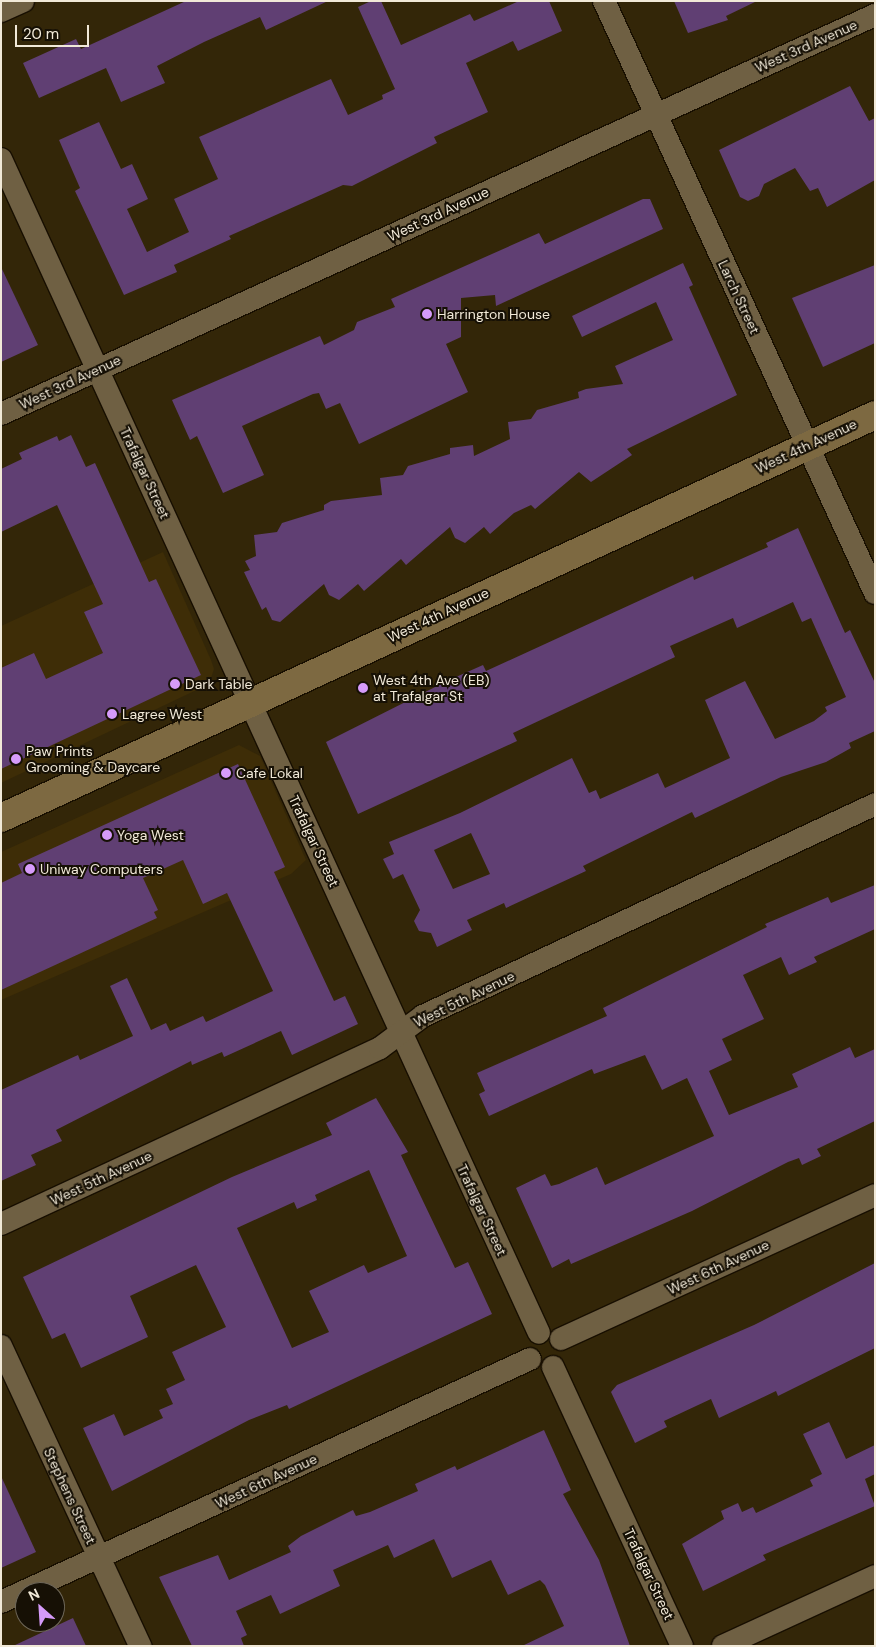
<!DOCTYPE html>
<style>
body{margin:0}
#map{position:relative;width:876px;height:1647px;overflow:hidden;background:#332608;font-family:"DM Sans",sans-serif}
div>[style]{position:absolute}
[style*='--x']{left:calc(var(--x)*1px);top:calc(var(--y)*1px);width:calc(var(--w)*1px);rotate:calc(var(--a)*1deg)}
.built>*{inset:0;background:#3e2d07}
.building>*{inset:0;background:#603f73}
.roads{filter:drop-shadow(1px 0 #180f00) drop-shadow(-1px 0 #180f00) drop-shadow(0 1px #180f00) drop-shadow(0 -1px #180f00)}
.street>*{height:22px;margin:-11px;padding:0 11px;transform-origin:11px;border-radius:11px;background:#6f6043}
.secondary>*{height:28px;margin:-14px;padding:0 14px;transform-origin:14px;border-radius:14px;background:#7d6941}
.dots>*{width:14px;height:14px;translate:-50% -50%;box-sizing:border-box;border:2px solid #161005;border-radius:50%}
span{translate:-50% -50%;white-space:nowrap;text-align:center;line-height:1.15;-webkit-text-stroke:4px #161005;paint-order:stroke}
.street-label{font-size:14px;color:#f1e9d8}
.poi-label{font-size:14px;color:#f1e9d8}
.left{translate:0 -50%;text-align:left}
.frame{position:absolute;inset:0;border:2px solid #f1e9d8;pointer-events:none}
.north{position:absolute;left:15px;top:1582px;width:50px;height:50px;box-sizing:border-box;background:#161005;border:1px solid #6e6759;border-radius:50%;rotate:334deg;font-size:14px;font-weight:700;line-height:20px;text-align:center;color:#f1e9d8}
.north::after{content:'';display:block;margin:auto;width:18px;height:22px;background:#d69bfa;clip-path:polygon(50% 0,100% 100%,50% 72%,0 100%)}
.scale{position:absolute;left:15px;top:25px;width:74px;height:22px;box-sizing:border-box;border:2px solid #f1e9d8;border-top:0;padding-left:6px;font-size:15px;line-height:18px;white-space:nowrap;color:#f1e9d8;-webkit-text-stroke:4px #161005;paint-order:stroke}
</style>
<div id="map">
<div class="built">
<i style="clip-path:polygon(163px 552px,211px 660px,214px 669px,209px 684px,1px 783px,1px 626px)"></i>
<i style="clip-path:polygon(239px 745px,260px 756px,306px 860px,291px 874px,1px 1000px,1px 852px)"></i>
</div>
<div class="building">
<i style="clip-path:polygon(186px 1px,328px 1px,266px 30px,260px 17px,204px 42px,157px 66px,165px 83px,121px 102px,106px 68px,39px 98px,23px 63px,76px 39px,81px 49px)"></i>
<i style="clip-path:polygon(371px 1px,381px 1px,401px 45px,470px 14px,474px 21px,519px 1px,549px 1px,562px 31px,518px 51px,513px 41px,466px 63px,488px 112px,434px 137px,437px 143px,352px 186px,343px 185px,229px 236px,231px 239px,174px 265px,177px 272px,124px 295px,75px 191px,80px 188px,59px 140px,99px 122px,121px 169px,132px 164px,148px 199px,127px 209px,147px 252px,189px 232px,174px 199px,218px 179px,199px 137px,331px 79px,348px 115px,383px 99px,382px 95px,395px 89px,358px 7px)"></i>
<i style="clip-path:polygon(674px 1px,757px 1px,726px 16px,728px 20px,688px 33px)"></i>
<i style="clip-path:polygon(850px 86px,869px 121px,875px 118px,875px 180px,827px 207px,818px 188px,810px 191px,795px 168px,764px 184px,759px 196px,748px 201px,740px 197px,719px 150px)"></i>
<i style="clip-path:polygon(643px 199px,650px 199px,663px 229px,496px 306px,495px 295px,461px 298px,461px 337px,446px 344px,468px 392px,359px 444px,340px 403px,326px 409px,319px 393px,313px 394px,242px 426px,264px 475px,223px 493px,197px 436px,190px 440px,172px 400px,320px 336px,324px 345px,354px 330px,357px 322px,395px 307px,391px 299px,539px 233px,545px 244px)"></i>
<i style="clip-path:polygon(683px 263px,693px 285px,689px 287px,737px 395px,627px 449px,632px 455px,591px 482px,579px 472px,535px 509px,531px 505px,514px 513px,490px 534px,484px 527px,465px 543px,455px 538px,450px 527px,406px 565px,401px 559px,364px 591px,358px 584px,339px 600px,329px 595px,324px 584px,280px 622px,272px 620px,266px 607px,262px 610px,244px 572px,250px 570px,245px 561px,256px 556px,254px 535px,277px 532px,282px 523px,324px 510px,324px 505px,331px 501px,382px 495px,380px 478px,403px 475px,408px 466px,450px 454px,450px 448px,473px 445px,474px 456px,510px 439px,508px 422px,531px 419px,537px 410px,579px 398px,578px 392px,586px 389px,623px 384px,615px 366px,673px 340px,656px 302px,582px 337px,572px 316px)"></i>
<i style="clip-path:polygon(875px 265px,875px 343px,823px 367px,792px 298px)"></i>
<i style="clip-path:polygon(1px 267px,38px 345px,1px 362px)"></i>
<i style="clip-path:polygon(71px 435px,86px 467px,95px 463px,149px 582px,156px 579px,201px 675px,1px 769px,1px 668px,34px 653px,46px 679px,103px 653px,84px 612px,103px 604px,57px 505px,1px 532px,1px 469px,22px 459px,19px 453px,57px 436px,59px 441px)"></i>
<i style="clip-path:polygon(evenodd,798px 528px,845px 633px,850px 630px,875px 683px,875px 731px,849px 743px,851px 748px,826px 762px,781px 777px,695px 818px,692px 812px,583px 866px,586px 871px,506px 908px,504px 903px,467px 920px,472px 930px,437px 947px,431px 933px,419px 931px,414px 921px,420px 910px,403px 874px,393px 879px,383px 859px,394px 854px,389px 842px,460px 813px,572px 758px,589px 793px,596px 790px,600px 799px,658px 773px,665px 788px,730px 758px,705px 700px,745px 681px,775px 739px,814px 721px,827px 711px,825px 707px,846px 697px,811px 618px,802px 622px,793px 602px,737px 628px,733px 618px,670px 646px,675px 657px,513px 733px,517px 741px,358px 814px,326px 742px,447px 681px,483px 665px,486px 671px,693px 576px,694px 580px,768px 547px,766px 543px,798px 528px,471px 833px,490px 874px,453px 889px,434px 850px,471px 833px)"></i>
<i style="clip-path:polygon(238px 764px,285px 867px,274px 872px,334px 1001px,345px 996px,358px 1024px,292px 1055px,281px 1031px,224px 1057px,222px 1052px,192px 1065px,191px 1061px,56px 1130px,62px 1141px,31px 1155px,36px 1165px,1px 1181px,1px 1090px,78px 1055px,80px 1060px,133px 1036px,110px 986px,127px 978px,151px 1030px,166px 1023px,170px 1031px,203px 1016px,206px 1022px,273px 991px,227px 893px,203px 904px,183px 860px,143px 878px,158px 910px,154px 912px,157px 918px,1px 990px,1px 883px,22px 873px,18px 864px)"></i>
<i style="clip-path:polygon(875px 885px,875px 929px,814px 957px,817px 962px,789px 975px,781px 957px,743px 975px,764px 1019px,722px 1039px,732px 1060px,709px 1071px,729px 1115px,798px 1087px,792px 1074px,850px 1047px,855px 1058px,875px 1049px,875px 1121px,817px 1149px,821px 1156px,802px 1165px,799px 1158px,788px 1162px,692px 1211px,571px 1264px,569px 1259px,552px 1268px,516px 1188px,545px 1174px,551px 1186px,559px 1184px,597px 1167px,605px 1185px,714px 1136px,687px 1078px,662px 1090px,645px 1055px,594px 1074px,592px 1069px,489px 1116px,479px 1094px,485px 1091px,477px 1073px,607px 1016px,603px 1008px,767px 927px,765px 924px,828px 897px,831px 903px)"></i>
<i style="clip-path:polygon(evenodd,376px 1098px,408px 1152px,401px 1155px,455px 1268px,468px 1262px,492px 1314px,289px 1409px,287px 1405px,249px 1420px,112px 1491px,83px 1428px,114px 1414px,124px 1436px,163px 1418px,159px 1410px,173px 1404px,166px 1389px,185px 1380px,172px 1352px,226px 1327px,196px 1265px,130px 1296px,148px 1337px,81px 1368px,65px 1333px,52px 1339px,23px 1277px,232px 1177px,332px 1135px,326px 1123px,376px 1098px,369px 1170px,407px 1256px,368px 1273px,364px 1265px,309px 1291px,329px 1332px,292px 1348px,237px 1228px,294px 1202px,297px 1209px,317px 1200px,315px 1195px,369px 1170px)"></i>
<i style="clip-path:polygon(875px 1263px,875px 1348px,778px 1396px,776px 1391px,719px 1418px,711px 1399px,664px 1421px,667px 1427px,635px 1443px,611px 1392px,617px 1385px,754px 1325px)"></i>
<i style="clip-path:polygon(829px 1422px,846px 1459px,875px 1445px,875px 1474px,865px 1479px,875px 1506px,763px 1555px,766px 1560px,703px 1591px,682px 1544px,724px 1519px,721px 1511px,738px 1503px,742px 1512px,753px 1507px,756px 1513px,813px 1486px,810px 1480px,822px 1474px,803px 1434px)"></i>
<i style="clip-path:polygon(544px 1430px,571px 1490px,563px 1494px,599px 1560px,630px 1646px,522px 1646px,564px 1626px,545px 1585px,540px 1580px,508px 1595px,491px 1560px,452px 1578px,434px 1539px,394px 1558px,388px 1545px,333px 1570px,340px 1586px,280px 1614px,271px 1595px,236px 1611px,247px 1635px,241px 1638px,244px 1646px,192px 1646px,159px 1577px,218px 1555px,229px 1580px,291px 1552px,288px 1546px,301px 1536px,353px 1510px,356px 1516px,370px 1512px,418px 1491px,415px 1484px,455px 1466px,457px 1470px)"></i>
<i style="clip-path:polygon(1px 1476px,36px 1552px,1px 1568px)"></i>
<i style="clip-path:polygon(73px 1618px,86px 1646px,13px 1646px)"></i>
</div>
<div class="roads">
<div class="street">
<i style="--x:604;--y:1;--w:651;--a:65.4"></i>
<i style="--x:1;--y:11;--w:24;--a:-24"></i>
<i style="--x:1;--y:159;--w:1291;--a:65.38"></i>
<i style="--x:1;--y:414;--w:961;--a:-24.54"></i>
<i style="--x:1;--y:1224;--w:418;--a:-24.9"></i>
<i style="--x:380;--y:1048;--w:54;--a:-36.7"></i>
<i style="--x:423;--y:1016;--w:499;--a:-25.1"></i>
<i style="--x:561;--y:1339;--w:345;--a:-24.6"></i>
<i style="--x:1;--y:1346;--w:331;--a:65.1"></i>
<i style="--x:553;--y:1367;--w:307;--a:65.2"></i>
<i style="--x:1;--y:1602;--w:582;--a:-24.67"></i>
<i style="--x:723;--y:1646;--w:167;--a:-24.7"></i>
</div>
<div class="secondary">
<i style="--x:1;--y:818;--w:962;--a:-24.75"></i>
</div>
</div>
<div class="dots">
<i style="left:427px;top:314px;background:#d69bfa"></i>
<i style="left:175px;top:684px;background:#d69bfa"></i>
<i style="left:363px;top:688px;background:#d69bfa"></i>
<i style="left:112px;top:714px;background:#d69bfa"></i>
<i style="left:16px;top:759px;background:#d69bfa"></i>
<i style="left:226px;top:773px;background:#d69bfa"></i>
<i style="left:107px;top:835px;background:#d69bfa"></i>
<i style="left:30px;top:869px;background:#d69bfa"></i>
</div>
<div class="street-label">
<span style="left:806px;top:46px;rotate:-24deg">West 3rd Avenue</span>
<span style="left:438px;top:214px;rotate:-25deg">West 3rd Avenue</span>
<span style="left:739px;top:297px;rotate:65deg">Larch Street</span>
<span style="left:70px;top:382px;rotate:-25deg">West 3rd Avenue</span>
<span style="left:806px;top:446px;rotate:-25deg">West 4th Avenue</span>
<span style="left:145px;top:473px;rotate:65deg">Trafalgar Street</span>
<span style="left:438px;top:615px;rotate:-25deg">West 4th Avenue</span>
<span style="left:314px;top:841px;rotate:65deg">Trafalgar Street</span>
<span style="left:464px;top:999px;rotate:-26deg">West 5th Avenue</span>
<span style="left:101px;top:1178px;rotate:-25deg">West 5th Avenue</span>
<span style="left:482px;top:1210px;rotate:65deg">Trafalgar Street</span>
<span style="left:718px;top:1267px;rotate:-25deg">West 6th Avenue</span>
<span style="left:266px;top:1481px;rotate:-25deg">West 6th Avenue</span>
<span style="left:70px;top:1496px;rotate:65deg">Stephens Street</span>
<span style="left:649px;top:1574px;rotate:65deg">Trafalgar Street</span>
</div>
<div class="poi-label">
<span class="left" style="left:437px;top:314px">Harrington House</span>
<span class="left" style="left:373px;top:688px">West 4th Ave (EB)<br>at Trafalgar St</span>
<span class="left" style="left:185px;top:684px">Dark Table</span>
<span class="left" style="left:122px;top:714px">Lagree West</span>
<span class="left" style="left:26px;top:759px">Paw Prints<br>Grooming &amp; Daycare</span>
<span class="left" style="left:236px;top:773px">Cafe Lokal</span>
<span class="left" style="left:117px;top:835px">Yoga West</span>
<span class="left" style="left:40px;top:869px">Uniway Computers</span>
</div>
<div class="frame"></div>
<div class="north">N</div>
<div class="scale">20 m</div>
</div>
